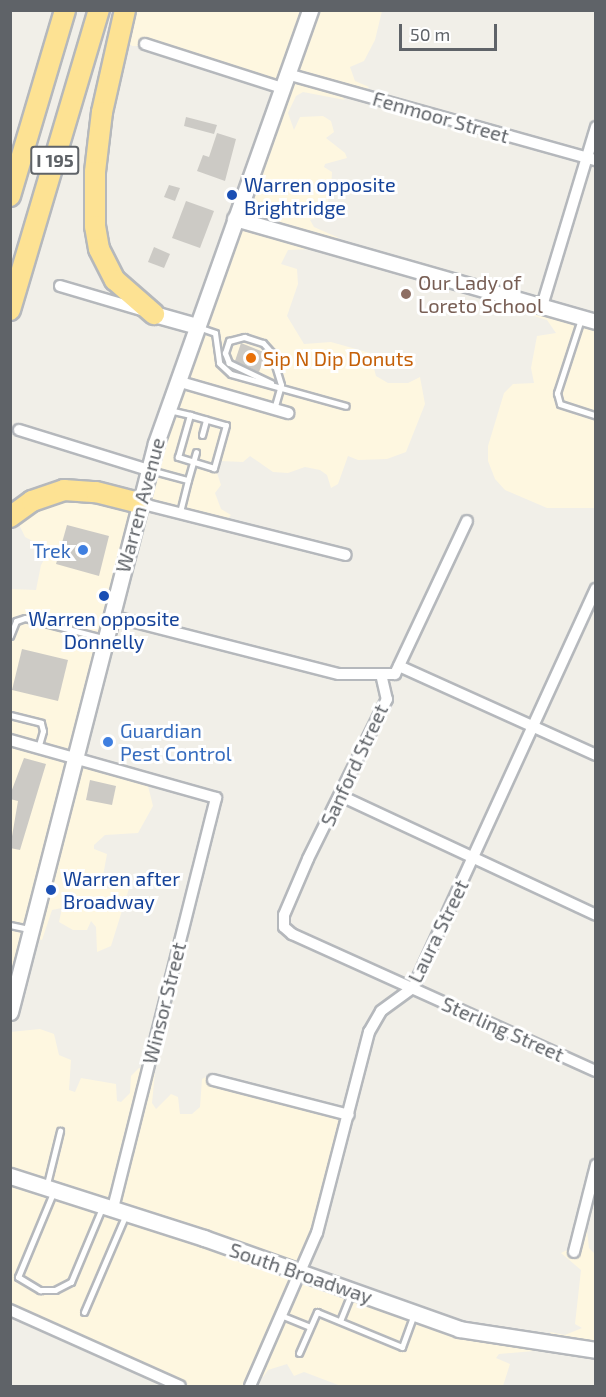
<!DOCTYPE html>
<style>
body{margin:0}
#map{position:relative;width:606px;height:1397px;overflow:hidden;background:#f1efe8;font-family:"Exo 2",sans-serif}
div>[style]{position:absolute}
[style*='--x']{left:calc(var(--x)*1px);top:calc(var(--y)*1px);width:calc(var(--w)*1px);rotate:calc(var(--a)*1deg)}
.commercial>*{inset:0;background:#fef7e0}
.building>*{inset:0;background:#cccac5}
.roads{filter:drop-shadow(2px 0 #b5b8bc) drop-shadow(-2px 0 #b5b8bc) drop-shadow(0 2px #b5b8bc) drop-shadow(0 -2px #b5b8bc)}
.service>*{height:5px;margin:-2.5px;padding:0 2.5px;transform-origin:2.5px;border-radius:2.5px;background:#fff}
.minor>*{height:10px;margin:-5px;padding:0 5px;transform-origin:5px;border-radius:5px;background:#fff}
.tertiary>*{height:14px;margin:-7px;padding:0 7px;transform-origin:7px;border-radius:7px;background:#fff}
.secondary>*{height:15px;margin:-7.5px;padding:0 7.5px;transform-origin:7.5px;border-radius:7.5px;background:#fff}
.motorway>*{height:20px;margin:-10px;padding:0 10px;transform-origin:10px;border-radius:10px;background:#fde293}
.dots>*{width:16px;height:16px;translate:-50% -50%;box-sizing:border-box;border:3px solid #fff;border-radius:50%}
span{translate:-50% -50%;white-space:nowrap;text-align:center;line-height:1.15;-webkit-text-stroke:6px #fff;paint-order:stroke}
.shield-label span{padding:2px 4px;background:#fff;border:2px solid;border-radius:4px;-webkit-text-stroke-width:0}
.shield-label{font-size:18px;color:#5f6368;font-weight:700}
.street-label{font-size:20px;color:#5f6368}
.transit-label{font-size:20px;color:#164399}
.left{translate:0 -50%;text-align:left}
.education-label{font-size:20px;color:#785e54}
.food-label{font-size:20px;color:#c56008}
.shop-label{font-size:20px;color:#366cbe}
.right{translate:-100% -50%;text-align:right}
.frame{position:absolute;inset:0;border:12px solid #5f6368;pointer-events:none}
.scale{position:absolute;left:399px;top:24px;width:98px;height:27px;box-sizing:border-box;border:3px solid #5f6368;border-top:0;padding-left:8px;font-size:18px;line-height:21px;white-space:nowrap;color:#5f6368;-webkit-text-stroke:4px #fff;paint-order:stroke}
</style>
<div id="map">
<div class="commercial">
<i style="clip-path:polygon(133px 11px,382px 11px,375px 40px,364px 61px,350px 67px,355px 81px,369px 87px,361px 95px,336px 90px,345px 100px,303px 92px,296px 96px,288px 113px,294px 130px,300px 117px,323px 116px,331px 121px,334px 132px,326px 138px,345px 153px,347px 158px,325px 164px,324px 167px,332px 172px,331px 192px,322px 216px,310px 220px,314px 227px,339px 238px,310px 245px,313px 249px,288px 250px,281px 264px,297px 269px,298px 284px,287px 316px,304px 344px,331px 342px,370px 353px,376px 376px,388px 383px,408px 383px,420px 377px,425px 404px,406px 452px,387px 459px,358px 460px,348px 456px,338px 484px,331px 488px,327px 475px,320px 470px,305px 467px,288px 473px,273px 472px,250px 456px,243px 462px,221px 461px,216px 470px,221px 485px,215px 493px,221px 509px,231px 515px,226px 520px,144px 508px,151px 470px,285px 95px,146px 46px,132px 46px,124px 38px)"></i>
<i style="clip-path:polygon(530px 308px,595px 323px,595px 508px,547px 508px,505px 490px,495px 479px,488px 461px,488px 446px,504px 393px,513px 384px,534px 383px,531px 368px,537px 336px,556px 333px,547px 320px,524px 313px)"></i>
<i style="clip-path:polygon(78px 496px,142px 507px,79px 758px,146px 778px,153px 806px,138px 833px,105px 835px,94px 845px,94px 849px,107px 854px,101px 887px,111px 889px,131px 882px,111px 946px,97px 952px,96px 927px,91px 921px,87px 930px,73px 930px,59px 922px,62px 908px,52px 910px,42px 940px,33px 938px,11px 1028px,11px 589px,36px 590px,41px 565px,50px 550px,25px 537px,16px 518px,21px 513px)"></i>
<i style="clip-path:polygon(40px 1029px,54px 1034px,59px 1055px,71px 1060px,69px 1090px,75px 1092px,81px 1078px,116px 1084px,117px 1101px,121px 1102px,130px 1093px,131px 1076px,139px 1068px,155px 1073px,152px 1103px,156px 1109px,171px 1094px,178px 1097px,180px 1114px,192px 1114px,200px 1107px,202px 1079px,210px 1075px,214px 1082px,346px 1115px,300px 1276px,533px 1342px,534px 1351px,499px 1354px,496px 1358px,510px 1364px,503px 1386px,341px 1386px,304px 1372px,294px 1376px,287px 1364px,268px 1370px,263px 1377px,258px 1372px,250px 1386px,178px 1386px,11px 1307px,10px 1032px)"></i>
<i style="clip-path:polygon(587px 1230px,589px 1248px,595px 1254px,595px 1351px,554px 1345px,550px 1332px,565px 1335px,582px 1328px,575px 1324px,581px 1270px,561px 1253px,575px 1246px,578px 1232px)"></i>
</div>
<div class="building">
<i style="clip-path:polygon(186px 117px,217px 125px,214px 134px,184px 126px)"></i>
<i style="clip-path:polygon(217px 133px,236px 139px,225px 181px,197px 171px,203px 155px,209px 157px)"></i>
<i style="clip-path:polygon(169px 185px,180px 188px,175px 201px,164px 197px)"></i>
<i style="clip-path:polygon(186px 201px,214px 211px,200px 248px,172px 238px)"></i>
<i style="clip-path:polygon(154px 247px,170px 254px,164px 268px,148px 262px)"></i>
<i style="clip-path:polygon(241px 343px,266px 353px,259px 372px,235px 361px)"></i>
<i style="clip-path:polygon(67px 525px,109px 536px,99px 576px,56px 564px)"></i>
<i style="clip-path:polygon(22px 649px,68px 660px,58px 701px,12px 690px)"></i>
<i style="clip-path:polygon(24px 758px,46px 764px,20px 850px,10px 848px,18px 801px,10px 799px,10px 795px)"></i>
<i style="clip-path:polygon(90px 780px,116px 786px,112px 805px,86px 800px)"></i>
</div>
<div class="roads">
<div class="service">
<i style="--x:581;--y:319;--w:78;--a:108"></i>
<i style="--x:557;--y:393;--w:11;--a:75"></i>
<i style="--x:560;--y:404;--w:38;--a:18"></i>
<i style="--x:198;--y:327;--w:18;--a:19"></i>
<i style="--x:215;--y:333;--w:30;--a:82"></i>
<i style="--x:219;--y:363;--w:16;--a:43"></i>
<i style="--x:231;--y:374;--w:119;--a:15.5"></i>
<i style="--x:271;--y:383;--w:47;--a:-154.5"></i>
<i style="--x:229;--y:363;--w:11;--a:-112"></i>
<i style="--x:225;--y:353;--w:13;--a:-72"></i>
<i style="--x:229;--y:341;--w:16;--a:-15"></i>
<i style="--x:244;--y:337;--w:20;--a:18"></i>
<i style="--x:263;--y:343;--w:12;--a:48"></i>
<i style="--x:271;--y:352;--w:34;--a:73"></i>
<i style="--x:281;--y:385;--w:25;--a:106"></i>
<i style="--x:169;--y:410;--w:22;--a:13"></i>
<i style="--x:190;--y:415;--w:37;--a:16"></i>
<i style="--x:226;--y:425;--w:45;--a:105.6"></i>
<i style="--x:214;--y:468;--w:38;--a:-163"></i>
<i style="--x:178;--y:457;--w:44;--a:-74.1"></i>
<i style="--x:202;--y:435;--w:16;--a:-75"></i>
<i style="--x:150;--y:470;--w:39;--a:15"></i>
<i style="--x:188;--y:480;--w:33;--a:104"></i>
<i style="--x:188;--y:480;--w:29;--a:-74"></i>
<i style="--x:10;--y:636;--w:16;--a:-68"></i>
<i style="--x:16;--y:621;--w:9;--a:-18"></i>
<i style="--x:25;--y:618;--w:81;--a:14.4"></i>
<i style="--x:10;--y:715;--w:32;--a:14"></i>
<i style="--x:41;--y:723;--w:8;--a:76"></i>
<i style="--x:43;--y:731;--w:18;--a:106"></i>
<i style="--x:10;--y:925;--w:19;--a:12"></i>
<i style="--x:47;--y:1184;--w:55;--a:-76.2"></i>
<i style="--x:53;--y:1193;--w:91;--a:112.6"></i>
<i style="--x:18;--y:1277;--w:26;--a:31"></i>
<i style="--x:40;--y:1290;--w:15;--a:0"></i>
<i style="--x:55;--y:1290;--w:18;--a:-27"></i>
<i style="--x:71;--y:1282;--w:80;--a:-67.3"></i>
<i style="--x:84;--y:1312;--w:107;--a:-66.8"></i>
<i style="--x:283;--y:1316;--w:29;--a:22"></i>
<i style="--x:340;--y:1321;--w:31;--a:-68"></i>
<i style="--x:299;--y:1353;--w:45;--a:-66.3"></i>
<i style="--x:317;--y:1312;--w:92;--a:22.4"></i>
<i style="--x:402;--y:1347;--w:35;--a:-70"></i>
</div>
<div class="minor">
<i style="--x:145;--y:44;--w:144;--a:17.8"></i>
<i style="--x:287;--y:74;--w:321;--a:15.6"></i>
<i style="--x:60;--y:286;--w:89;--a:16.4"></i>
<i style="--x:542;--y:306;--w:187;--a:-73.2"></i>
<i style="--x:177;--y:381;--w:116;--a:16.1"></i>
<i style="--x:19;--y:430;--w:135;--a:17.2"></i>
<i style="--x:139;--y:503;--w:213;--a:14.1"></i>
<i style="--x:111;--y:616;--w:235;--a:14.3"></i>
<i style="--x:339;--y:674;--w:56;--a:0"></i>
<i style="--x:395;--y:674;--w:169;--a:-64.8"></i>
<i style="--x:399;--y:666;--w:216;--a:24.3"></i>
<i style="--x:381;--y:674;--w:26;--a:77"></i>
<i style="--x:387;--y:699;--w:178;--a:116.3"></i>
<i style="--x:308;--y:859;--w:61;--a:113.2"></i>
<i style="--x:284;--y:915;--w:12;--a:90"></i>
<i style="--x:284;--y:927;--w:11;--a:41"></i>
<i style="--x:292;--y:934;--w:333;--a:24.3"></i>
<i style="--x:10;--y:740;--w:214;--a:15.7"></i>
<i style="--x:216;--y:798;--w:423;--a:104.1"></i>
<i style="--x:341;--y:796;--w:281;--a:25"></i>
<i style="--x:213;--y:1080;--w:140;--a:14.4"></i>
<i style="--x:574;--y:1252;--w:90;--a:-75.8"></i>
<i style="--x:10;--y:1310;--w:186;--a:24.1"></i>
<i style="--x:250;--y:1386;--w:167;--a:-66.4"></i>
<i style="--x:317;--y:1233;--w:208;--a:-75.5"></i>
<i style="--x:369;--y:1032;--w:24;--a:-60"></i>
<i style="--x:381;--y:1011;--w:39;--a:-36"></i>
<i style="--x:413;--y:988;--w:439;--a:-65.4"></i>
</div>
<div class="tertiary">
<i style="--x:235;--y:219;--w:375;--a:15.9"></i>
</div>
<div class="secondary">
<i style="--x:154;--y:314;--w:45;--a:15.6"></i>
<i style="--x:10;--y:1012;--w:587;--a:-75.61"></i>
<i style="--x:156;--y:443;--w:460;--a:-70.4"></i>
<i style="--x:10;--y:1176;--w:204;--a:17.7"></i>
<i style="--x:204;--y:1238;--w:271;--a:19.6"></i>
<i style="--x:459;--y:1329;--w:139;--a:8.7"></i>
</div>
<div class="motorway">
<i style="--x:125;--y:10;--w:105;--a:102.7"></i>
<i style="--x:102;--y:112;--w:60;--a:96.7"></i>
<i style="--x:95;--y:172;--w:54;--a:90"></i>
<i style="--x:95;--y:226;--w:23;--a:80"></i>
<i style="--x:99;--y:249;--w:35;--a:63"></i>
<i style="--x:115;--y:280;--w:52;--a:41.1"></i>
<i style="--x:10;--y:196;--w:194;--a:-73.5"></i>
<i style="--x:10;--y:310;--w:313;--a:-73.5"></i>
<i style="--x:10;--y:517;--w:27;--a:-36"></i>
<i style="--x:32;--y:501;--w:34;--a:-19"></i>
<i style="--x:64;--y:490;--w:32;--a:4"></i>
<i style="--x:96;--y:492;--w:44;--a:14.3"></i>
</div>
</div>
<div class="dots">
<i style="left:232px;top:195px;background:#1a4fb4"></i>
<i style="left:406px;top:294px;background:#8d6e63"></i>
<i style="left:251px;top:358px;background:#e8710a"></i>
<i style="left:83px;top:550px;background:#3f7fe0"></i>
<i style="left:104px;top:596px;background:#1a4fb4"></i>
<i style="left:108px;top:742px;background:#3f7fe0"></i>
<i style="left:51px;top:890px;background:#1a4fb4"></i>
</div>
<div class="shield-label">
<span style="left:55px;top:160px">I 195</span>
</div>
<div class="street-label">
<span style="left:441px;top:117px;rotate:16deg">Fenmoor Street</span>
<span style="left:140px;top:505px;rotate:-75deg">Warren Avenue</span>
<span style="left:354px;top:765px;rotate:-65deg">Sanford Street</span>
<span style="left:438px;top:931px;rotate:-64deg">Laura Street</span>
<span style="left:164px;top:1003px;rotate:-76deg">Winsor Street</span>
<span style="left:503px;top:1029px;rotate:24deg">Sterling Street</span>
<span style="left:301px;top:1273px;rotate:19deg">South Broadway</span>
</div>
<div class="transit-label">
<span class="left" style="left:244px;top:196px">Warren opposite<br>Brightridge</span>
<span style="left:104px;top:630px">Warren opposite<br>Donnelly</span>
<span class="left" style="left:63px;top:890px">Warren after<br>Broadway</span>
</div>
<div class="education-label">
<span class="left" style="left:418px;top:294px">Our Lady of<br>Loreto School</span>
</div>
<div class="food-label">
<span class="left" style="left:263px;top:358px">Sip N Dip Donuts</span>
</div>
<div class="shop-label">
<span class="right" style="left:71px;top:550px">Trek</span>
<span class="left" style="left:120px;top:742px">Guardian<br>Pest Control</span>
</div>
<div class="frame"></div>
<div class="scale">50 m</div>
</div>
